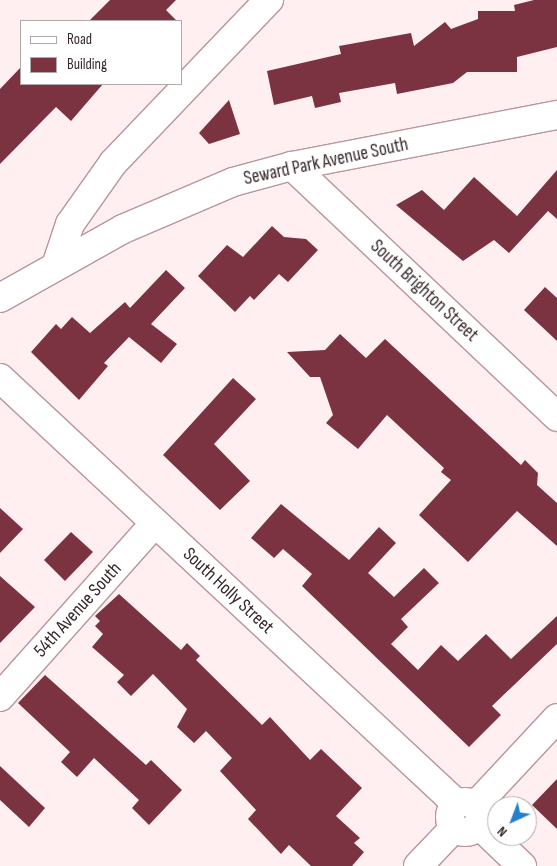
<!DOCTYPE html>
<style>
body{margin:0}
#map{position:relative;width:557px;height:866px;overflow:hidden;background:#ffeff0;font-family:"Sofia Sans Condensed",sans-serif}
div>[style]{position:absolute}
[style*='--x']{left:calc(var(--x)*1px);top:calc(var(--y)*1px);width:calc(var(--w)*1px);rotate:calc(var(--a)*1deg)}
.building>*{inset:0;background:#7c3341}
.roads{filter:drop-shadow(1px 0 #ba969a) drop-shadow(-1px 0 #ba969a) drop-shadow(0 1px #ba969a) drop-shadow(0 -1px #ba969a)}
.street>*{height:28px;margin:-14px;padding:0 14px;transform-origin:14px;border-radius:14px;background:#fff}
.street>.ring{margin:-14px;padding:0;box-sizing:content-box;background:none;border:28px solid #fff;border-radius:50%}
.secondary>*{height:28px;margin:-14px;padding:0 14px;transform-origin:14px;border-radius:14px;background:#fff}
span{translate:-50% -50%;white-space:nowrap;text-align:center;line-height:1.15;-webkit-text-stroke:5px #fff;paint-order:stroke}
.street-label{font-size:19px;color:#37282a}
.legend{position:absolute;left:20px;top:20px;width:162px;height:65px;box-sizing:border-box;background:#fff;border:1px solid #afa9aa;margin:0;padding:6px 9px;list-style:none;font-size:15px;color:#37282a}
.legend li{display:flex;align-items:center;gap:10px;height:25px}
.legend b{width:25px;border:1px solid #afa9aa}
.north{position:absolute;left:487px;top:796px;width:50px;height:50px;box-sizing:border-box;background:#fff;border:1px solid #afa9aa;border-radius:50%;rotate:223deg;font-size:14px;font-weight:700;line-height:20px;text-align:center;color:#37282a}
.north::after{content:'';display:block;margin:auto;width:18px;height:22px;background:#2480cd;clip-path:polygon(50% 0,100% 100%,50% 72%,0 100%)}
</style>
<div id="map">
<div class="building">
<i style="clip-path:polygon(110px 0,176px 0,166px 10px,177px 21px,89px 21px)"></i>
<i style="clip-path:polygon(534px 0,557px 0,557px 47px,517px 57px,517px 72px,467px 72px,453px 83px,397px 94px,395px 83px,339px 93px,341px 102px,315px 108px,312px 96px,274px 105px,267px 71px,341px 54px,339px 46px,411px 33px,414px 46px,445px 22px,451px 29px,478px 19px,478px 11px,515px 11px,514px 5px)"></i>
<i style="clip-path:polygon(21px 67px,21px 84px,103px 84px,71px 121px,56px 107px,0 164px,0 89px)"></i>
<i style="clip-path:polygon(229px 100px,240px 134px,209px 144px,199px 133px)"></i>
<i style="clip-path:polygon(557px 170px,557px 219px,548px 211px,509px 253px,494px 240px,463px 261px,396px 205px,422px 190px,444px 210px,474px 177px,517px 216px)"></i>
<i style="clip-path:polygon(272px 226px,284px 237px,306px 239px,318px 250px,288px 282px,279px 274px,254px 300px,250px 296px,235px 312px,198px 276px,227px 245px,243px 257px)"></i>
<i style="clip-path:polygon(166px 270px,185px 288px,151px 324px,177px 344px,161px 363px,129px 337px,104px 363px,108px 366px,79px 400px,31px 352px,56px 324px,61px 329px,72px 317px,90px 333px,125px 302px,130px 308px)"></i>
<i style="clip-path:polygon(545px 287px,557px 298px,557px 341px,524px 310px)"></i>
<i style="clip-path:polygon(340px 334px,366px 358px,385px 339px,521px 465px,525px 460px,538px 473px,537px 485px,557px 503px,557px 546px,517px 511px,468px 562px,419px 515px,451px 480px,441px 472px,444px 468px,387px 415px,358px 449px,326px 423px,333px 415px,320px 377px,310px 377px,287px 352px,325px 350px)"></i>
<i style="clip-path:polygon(233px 378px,256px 399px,214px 444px,250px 481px,220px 510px,163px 455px)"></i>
<i style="clip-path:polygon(281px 504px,349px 560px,379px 527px,396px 543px,368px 573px,394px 597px,424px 568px,439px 583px,401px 619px,408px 627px,391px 644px,418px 670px,441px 645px,458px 661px,486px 634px,511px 659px,557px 616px,557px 644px,492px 706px,501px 715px,469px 747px,302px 586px,312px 574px,283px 549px,274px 558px,251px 538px)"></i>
<i style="clip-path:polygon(0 508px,23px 529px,0 553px)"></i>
<i style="clip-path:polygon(71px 532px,93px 552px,65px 581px,44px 560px)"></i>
<i style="clip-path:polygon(0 576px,35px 607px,0 643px)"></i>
<i style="clip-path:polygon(119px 594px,181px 650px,187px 643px,200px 656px,196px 660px,262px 725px,270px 717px,310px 760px,321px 749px,362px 788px,336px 816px,360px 838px,354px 843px,364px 852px,352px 866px,311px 866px,289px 845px,281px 854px,248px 819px,256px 810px,220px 771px,232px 758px,206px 731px,194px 743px,177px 727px,187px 709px,153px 674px,131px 696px,117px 682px,124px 675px,92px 647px,103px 634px,95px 626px,100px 621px,95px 616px)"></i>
<i style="clip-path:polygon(45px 675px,146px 765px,151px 760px,182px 790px,149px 825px,132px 808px,139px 800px,94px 758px,77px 777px,61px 762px,70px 752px,18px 703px)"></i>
<i style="clip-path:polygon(0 766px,45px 808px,29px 827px,0 800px)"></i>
<i style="clip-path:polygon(557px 779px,557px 829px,532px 805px)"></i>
</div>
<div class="roads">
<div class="street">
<i style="--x:292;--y:166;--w:365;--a:43.4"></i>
<i style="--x:57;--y:263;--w:41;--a:-71.6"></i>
<i style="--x:70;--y:224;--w:75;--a:-54.8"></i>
<i style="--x:113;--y:163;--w:226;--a:-46.3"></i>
<i style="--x:0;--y:378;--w:625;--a:42.99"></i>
<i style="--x:0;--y:697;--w:233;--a:-48.3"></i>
<i class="ring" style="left:450px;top:802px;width:2px;height:2px"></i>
<i style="--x:475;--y:806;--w:120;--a:-47"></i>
<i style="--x:478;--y:824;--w:61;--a:43.7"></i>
<i style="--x:418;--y:866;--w:52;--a:-46.5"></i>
</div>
<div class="secondary">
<i style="--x:0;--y:298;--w:141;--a:-29.3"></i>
<i style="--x:123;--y:229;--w:120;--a:-23.1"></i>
<i style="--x:233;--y:182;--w:61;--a:-15.2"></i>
<i style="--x:292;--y:166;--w:270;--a:-10.9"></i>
</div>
</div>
<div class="street-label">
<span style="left:326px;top:162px;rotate:-12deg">Seward Park Avenue South</span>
<span style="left:424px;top:291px;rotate:43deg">South Brighton Street</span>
<span style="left:228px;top:591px;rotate:43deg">South Holly Street</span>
<span style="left:78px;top:610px;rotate:-48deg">54th Avenue South</span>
</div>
<ul class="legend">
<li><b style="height:6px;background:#fff"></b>Road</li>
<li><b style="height:14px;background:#7c3341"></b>Building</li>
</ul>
<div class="north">N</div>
</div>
